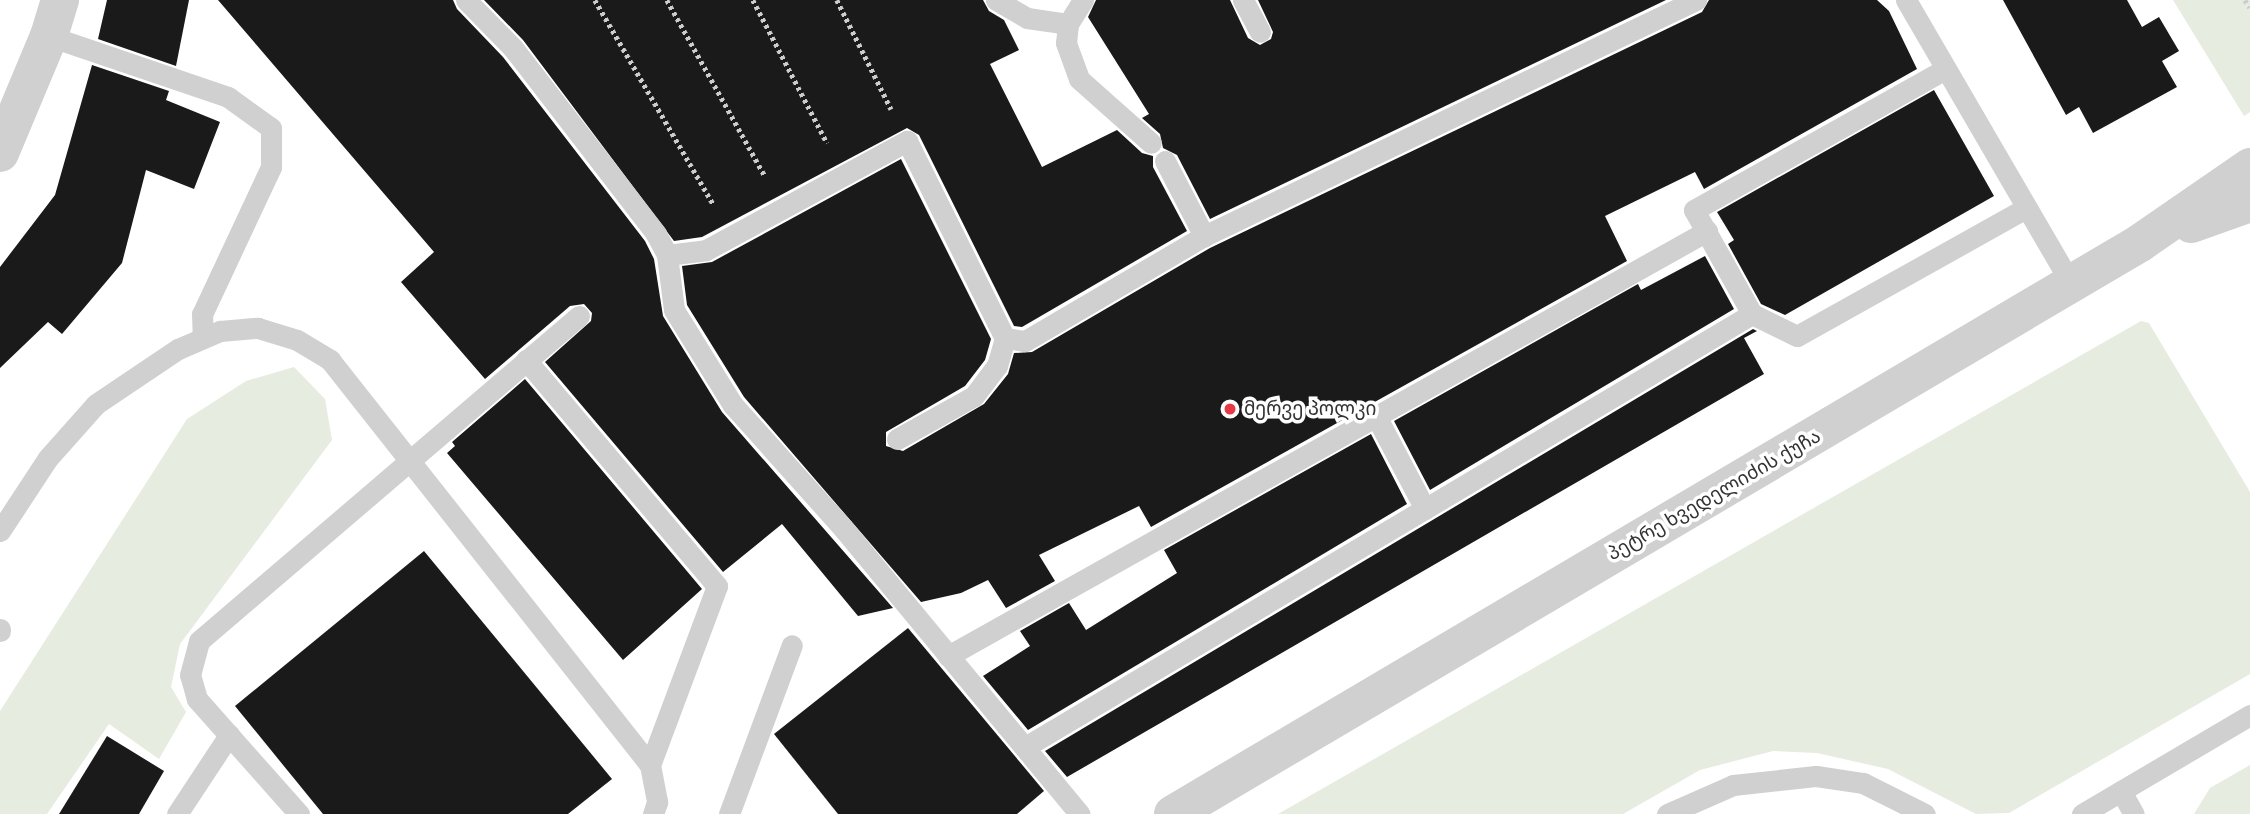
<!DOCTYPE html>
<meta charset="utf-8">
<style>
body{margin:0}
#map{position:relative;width:2250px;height:814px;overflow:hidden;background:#fff;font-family:"Roboto Condensed","Noto Sans Georgian",sans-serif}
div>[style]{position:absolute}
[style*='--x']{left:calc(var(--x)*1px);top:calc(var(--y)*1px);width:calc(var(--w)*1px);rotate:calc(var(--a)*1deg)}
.green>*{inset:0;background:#e6ecdf}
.building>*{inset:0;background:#1a1a1a}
.path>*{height:4.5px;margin-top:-2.25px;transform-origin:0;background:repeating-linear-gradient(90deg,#cdcdcd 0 3.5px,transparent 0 7px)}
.service>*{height:21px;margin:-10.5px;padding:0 10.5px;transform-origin:10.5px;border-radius:10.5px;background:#d0d0d0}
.minor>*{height:38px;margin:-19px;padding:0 19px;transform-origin:19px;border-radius:19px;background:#d0d0d0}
.tertiary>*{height:38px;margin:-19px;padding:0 19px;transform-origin:19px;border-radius:19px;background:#d0d0d0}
.dots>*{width:19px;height:19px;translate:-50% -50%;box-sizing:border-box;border:4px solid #fff;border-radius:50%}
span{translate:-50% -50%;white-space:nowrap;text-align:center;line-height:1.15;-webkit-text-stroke:7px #fff;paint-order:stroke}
.poi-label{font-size:19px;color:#333}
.left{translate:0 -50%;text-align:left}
.street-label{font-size:19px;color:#333}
</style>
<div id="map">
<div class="green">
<i style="clip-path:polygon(2173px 0,2250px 0,2250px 112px,2244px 116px)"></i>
<i style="clip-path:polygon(2141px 321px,2149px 323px,2250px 492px,2250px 674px,2009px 813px,1976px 814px,1888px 769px,1817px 753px,1773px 751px,1700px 770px,1623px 814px,1278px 814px)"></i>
<i style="clip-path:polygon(294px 367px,325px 399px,332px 440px,180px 644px,171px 687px,186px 712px,159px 759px,109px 724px,47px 814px,0 814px,0 711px,187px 419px,246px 381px)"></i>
<i style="clip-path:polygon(2250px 765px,2250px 814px,2194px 814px,2210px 788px)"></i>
</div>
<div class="building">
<i style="clip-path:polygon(107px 0,189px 0,176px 66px,98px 39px)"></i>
<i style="clip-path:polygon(218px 0,453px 0,457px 9px,503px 57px,645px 241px,654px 259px,663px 316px,722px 412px,893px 608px,858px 616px,782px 524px,723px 572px,545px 362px,591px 321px,592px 313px,584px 304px,570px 306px,485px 379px,401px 282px,434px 252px)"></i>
<i style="clip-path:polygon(484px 0,983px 0,989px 11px,1004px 20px,1019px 50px,990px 64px,1042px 167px,1117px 130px,1142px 153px,1153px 156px,1153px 167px,1187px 231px,1022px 327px,1014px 326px,919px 135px,907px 128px,702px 237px,674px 241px,523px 40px)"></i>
<i style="clip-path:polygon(1096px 0,1230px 0,1248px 38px,1260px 45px,1271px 39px,1273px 32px,1258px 0,1666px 0,1210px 219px,1177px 155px,1163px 148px,1160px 134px,1142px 118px,1149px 114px,1088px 17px)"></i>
<i style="clip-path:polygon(1709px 0,1877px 0,1889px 11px,1917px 69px,1704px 189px,1695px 172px,1605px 216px,1627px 261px,1151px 527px,1139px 506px,1039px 555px,1055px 581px,1006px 608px,988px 580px,961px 593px,921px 602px,744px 397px,687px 305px,682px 266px,712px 262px,901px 159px,991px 339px,985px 360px,965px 386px,886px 432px,886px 446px,903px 451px,984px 404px,1008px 374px,1014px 353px,1032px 352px,1210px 248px,1702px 12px)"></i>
<i style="clip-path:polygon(2003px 0,2127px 0,2142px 27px,2159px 17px,2179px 51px,2162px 61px,2177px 87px,2093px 133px,2079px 107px,2066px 115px)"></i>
<i style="clip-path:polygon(92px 65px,169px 91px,166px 100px,220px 122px,194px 189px,146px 170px,122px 263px,62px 334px,48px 322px,0 368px,0 267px,55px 195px)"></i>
<i style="clip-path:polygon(1934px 90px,1994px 196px,1785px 315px,1761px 304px,1728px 244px,1734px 240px,1717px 212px)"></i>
<i style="clip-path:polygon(1705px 256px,1734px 309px,1430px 490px,1394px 421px,1638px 284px,1641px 290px)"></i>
<i style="clip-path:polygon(1753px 329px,1757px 331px,1744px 338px,1764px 374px,1067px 777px,1045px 751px)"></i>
<i style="clip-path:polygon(525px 379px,702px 589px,623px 660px,447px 453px,455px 446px,452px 442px)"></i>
<i style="clip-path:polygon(1371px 434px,1407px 504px,1028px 730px,983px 676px,1030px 646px,1020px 631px,1069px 603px,1086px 630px,1177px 573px,1164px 550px)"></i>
<i style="clip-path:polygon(424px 551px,612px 779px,568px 814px,323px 814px,235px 706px)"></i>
<i style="clip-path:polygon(908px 628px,1044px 791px,1017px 814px,838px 814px,774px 734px)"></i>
<i style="clip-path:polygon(107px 736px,164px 771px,139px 814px,59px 814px)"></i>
</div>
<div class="path">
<i style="--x:595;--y:0;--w:237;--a:59.9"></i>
<i style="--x:667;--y:0;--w:201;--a:60.9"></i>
<i style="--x:753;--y:0;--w:161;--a:62.6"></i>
<i style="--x:837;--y:0;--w:122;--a:63.6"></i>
<i style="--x:2245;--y:0;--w:9;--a:58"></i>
</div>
<div class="service">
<i style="--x:466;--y:0;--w:67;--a:45.6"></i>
<i style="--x:513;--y:48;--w:235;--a:52.4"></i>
<i style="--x:656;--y:234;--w:24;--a:62"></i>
<i style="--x:667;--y:255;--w:55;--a:82.7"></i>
<i style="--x:674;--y:310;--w:112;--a:58.2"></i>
<i style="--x:733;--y:405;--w:165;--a:48.2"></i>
<i style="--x:843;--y:528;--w:371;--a:50.4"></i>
<i style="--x:996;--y:0;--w:36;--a:30"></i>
<i style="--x:1027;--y:18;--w:41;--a:8.3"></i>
<i style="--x:1083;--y:0;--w:28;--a:122"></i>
<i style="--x:1068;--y:24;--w:19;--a:96"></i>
<i style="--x:1066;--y:43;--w:38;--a:70"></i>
<i style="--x:1079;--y:79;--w:96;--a:41.6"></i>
<i style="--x:1243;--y:0;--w:36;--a:62"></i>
<i style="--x:1906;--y:0;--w:328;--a:59.8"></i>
<i style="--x:49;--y:36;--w:189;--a:18.8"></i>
<i style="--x:228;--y:97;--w:53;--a:35.8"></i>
<i style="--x:271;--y:128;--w:39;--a:90"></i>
<i style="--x:271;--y:167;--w:162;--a:115.1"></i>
<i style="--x:202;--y:314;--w:24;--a:88"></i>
<i style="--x:1165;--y:161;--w:85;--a:62.5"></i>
<i style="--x:667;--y:255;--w:39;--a:-7"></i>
<i style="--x:706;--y:250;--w:229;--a:-28.5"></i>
<i style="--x:907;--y:141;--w:220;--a:63.6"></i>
<i style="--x:1005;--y:338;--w:20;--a:9"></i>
<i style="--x:1025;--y:341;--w:208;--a:-30.4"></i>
<i style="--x:1204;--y:236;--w:546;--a:-25.63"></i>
<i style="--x:1752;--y:314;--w:50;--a:26.1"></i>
<i style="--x:1797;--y:336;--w:262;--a:-29.2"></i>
<i style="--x:526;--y:360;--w:296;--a:49.8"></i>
<i style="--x:717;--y:586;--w:191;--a:110.5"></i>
<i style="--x:1376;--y:416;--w:105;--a:62.2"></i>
<i style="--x:897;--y:439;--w:88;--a:-29.2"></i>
<i style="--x:974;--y:396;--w:38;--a:-53"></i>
<i style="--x:997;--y:366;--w:29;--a:-74"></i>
<i style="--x:0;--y:531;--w:87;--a:-56.7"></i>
<i style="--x:48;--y:458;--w:72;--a:-48.4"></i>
<i style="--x:96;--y:404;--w:99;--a:-33.9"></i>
<i style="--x:178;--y:349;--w:46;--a:-23.2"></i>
<i style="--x:220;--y:331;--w:38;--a:-5"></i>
<i style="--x:258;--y:328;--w:41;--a:17.1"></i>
<i style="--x:297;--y:340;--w:39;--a:31"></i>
<i style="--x:330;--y:360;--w:516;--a:51.69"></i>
<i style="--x:650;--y:765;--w:38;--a:79"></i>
<i style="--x:657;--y:802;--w:13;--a:108"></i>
<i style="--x:0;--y:629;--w:2;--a:90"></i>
<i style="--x:948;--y:656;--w:870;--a:-29.25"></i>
<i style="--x:1025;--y:747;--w:846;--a:-30.78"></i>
<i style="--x:1752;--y:314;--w:119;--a:-119.1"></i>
<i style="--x:1694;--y:210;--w:288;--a:-29.3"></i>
<i style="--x:2121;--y:791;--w:26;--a:61"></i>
<i style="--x:177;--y:814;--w:95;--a:-56.6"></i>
<i style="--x:299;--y:814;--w:154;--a:-131.6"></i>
<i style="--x:197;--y:699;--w:25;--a:-106"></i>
<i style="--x:190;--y:675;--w:35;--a:-75"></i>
<i style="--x:199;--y:641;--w:500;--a:-40.54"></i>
<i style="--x:729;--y:814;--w:180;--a:-69.6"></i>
<i style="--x:1667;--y:814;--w:72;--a:-23.7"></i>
<i style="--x:1733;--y:785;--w:83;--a:-6.2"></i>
<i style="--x:1816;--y:776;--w:48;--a:8.5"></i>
<i style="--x:1863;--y:783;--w:69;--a:26.6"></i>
<i style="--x:2082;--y:814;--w:195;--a:-30.5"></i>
</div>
<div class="minor">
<i style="--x:0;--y:153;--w:127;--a:-67.3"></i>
<i style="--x:49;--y:36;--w:38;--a:-73"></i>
</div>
<div class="tertiary">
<i style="--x:2191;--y:224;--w:63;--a:-19.6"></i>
<i style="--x:1173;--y:814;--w:1123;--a:-30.56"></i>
<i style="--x:2140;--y:243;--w:134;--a:-34.6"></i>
</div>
<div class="dots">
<i style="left:1230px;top:409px;background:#e63946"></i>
</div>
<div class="poi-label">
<span class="left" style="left:1244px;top:409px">მერვე პოლკი</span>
</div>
<div class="street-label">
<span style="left:1714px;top:495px;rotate:-30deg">პეტრე ხვედელიძის ქუჩა</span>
</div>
</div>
